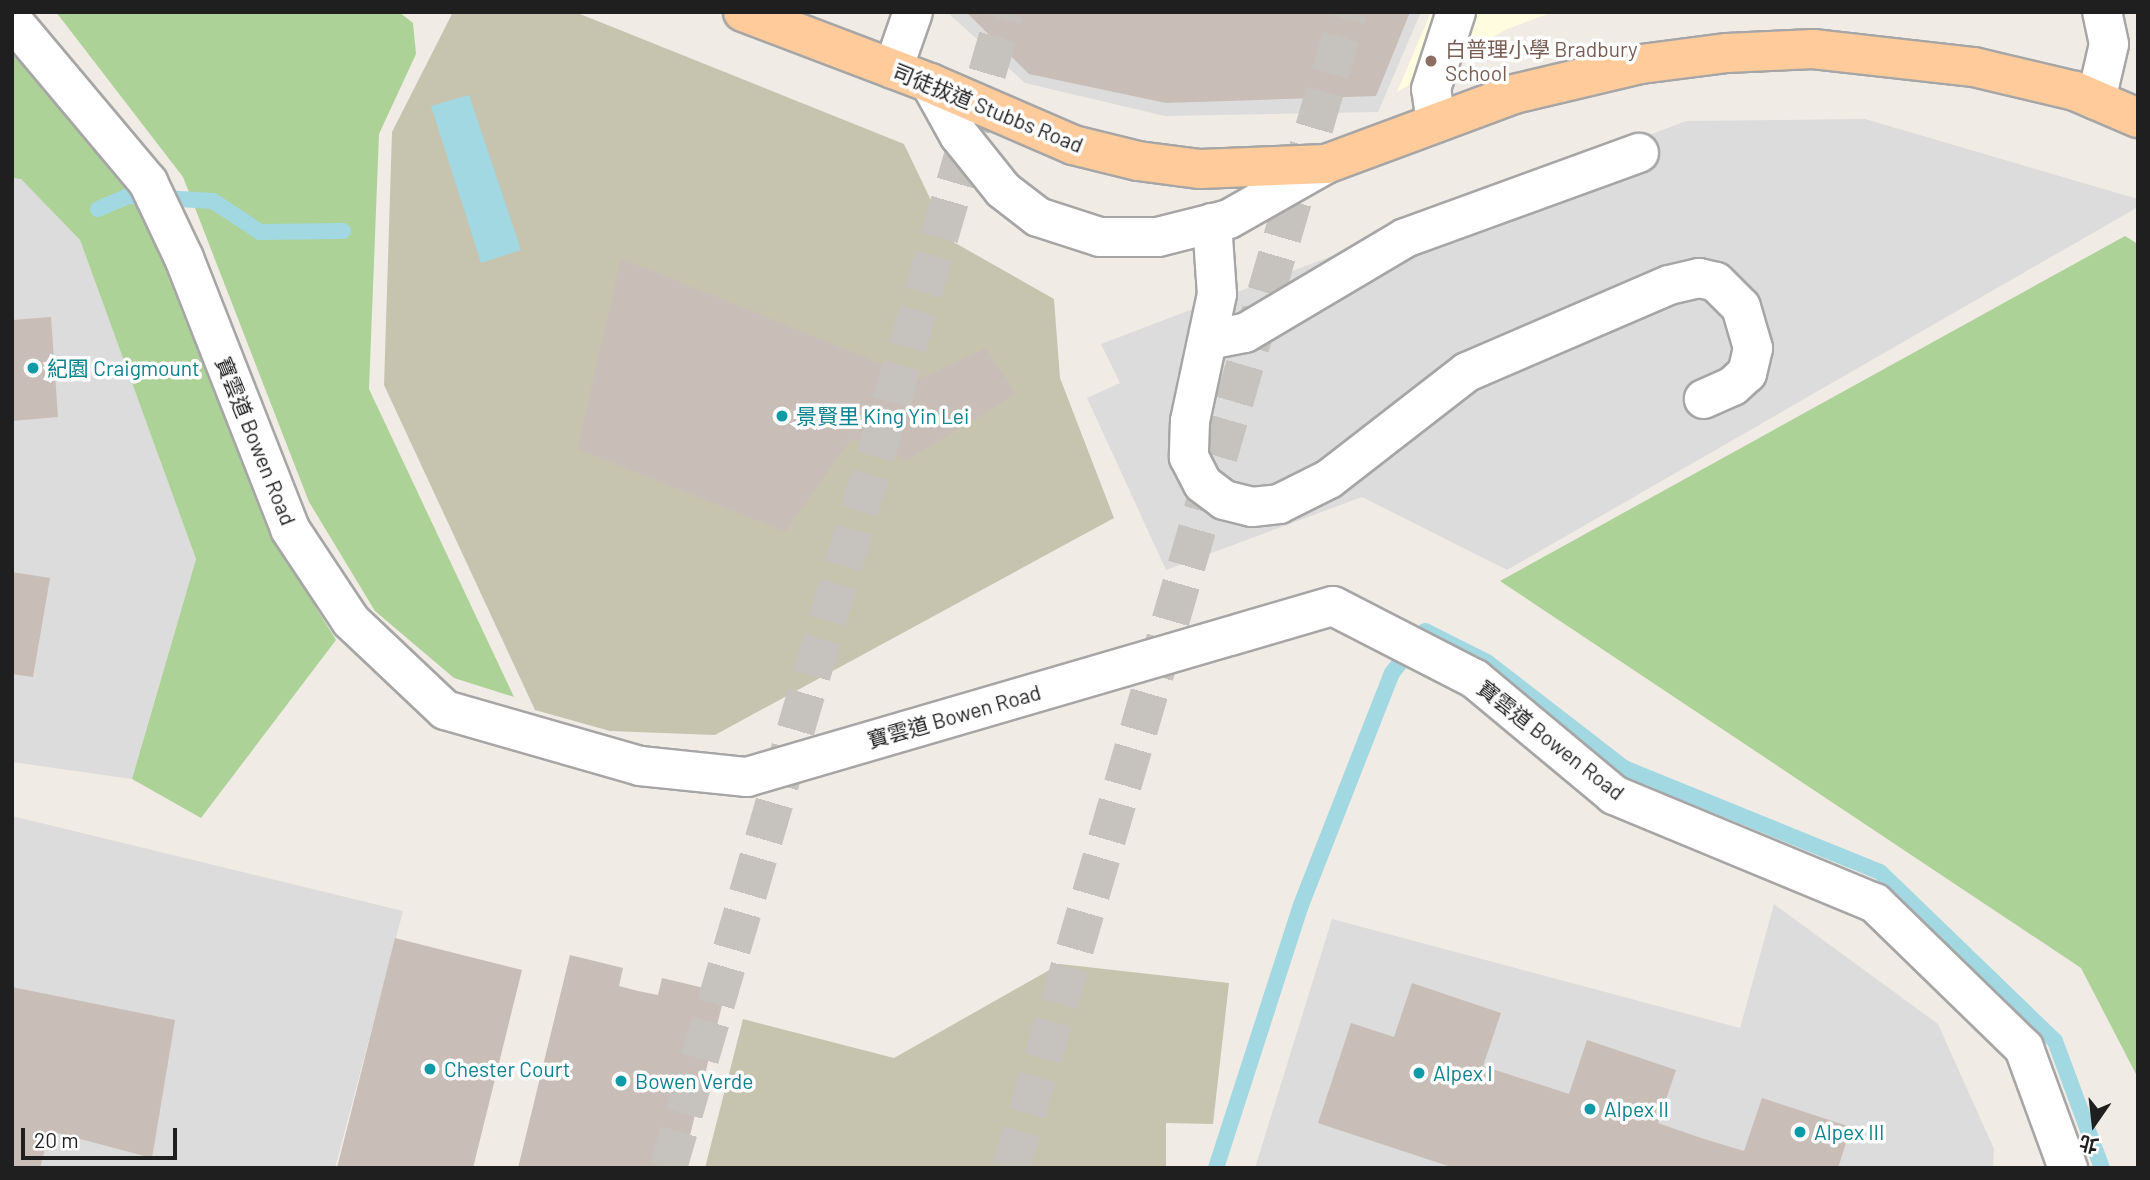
<!DOCTYPE html>
<meta charset="utf-8">
<style>
body{margin:0}
#map{position:relative;width:2150px;height:1180px;overflow:hidden;background:#f0ebe5;font-family:Barlow,"Noto Sans TC",sans-serif}
div>[style]{position:absolute}
[style*='--x']{left:calc(var(--x)*1px);top:calc(var(--y)*1px);width:calc(var(--w)*1px);rotate:calc(var(--a)*1deg)}
.residential>*{inset:0;background:#dddcdc}
.education>*{inset:0;background:#fffcdf}
.construction>*{inset:0;background:#c6c4af}
.forest>*{inset:0;background:#add297}
.water>*{inset:0;background:#a2d8e1}
.stream>*{height:16px;margin:-8px;padding:0 8px;transform-origin:8px;border-radius:8px;background:#a2d8e1}
.building>*{inset:0;background:#c9bdb7}
.highway-tunnel>*{height:38px;margin-top:-19px;transform-origin:0;background:repeating-linear-gradient(90deg,#c6c2bd 0 38px,transparent 0 57px)}
.roads{filter:drop-shadow(2px 0 #a6a6a6) drop-shadow(-2px 0 #a6a6a6) drop-shadow(0 2px #a6a6a6) drop-shadow(0 -2px #a6a6a6)}
.minor>*{height:38px;margin:-19px;padding:0 19px;transform-origin:19px;border-radius:19px;background:#fff}
.major>*{height:38px;margin:-19px;padding:0 19px;transform-origin:19px;border-radius:19px;background:#ffcb9b}
.dots>*{width:19px;height:19px;translate:-50% -50%;box-sizing:border-box;border:4px solid #fff;border-radius:50%}
span{translate:-50% -50%;white-space:nowrap;text-align:center;line-height:1.15;-webkit-text-stroke:7px #fff;paint-order:stroke}
.education-label{font-size:21px;color:#785e54}
.left{translate:0 -50%;text-align:left}
.street-label{font-size:21px;color:#1f1f1f}
.culture-label{font-size:21px;color:#0d838f}
.frame{position:absolute;inset:0;border:14px solid #1f1f1f;pointer-events:none}
.north{position:absolute;left:2059px;top:1089px;width:70px;height:70px;-webkit-text-stroke:5px #fff;paint-order:stroke;rotate:194deg;font-size:19px;font-weight:700;line-height:28px;text-align:center;color:#1f1f1f}
.north::after{content:'';display:block;margin:auto;width:24px;height:32px;background:#1f1f1f;clip-path:polygon(50% 0,100% 100%,50% 72%,0 100%)}
.scale{position:absolute;left:21px;top:1128px;width:156px;height:32px;box-sizing:border-box;border:4px solid #1f1f1f;border-top:0;padding-left:9px;font-size:21px;line-height:24px;white-space:nowrap;color:#1f1f1f;-webkit-text-stroke:5px #fff;paint-order:stroke}
</style>
<div id="map">
<div class="residential">
<i style="clip-path:polygon(947px 12px,1421px 12px,1378px 112px,1165px 116px,1025px 83px)"></i>
<i style="clip-path:polygon(1865px 119px,2138px 199px,2138px 207px,1507px 570px,1362px 497px,1166px 570px,1087px 398px,1120px 383px,1101px 344px,1686px 121px)"></i>
<i style="clip-path:polygon(12px 178px,21px 178px,80px 240px,196px 559px,132px 779px,12px 762px)"></i>
<i style="clip-path:polygon(12px 816px,403px 911px,335px 1168px,12px 1168px)"></i>
<i style="clip-path:polygon(1774px 904px,1938px 1024px,1994px 1149px,1993px 1168px,1255px 1168px,1332px 919px,1740px 1028px)"></i>
</div>
<div class="education">
<i style="clip-path:polygon(1431px 12px,1553px 12px,1507px 29px,1397px 92px)"></i>
</div>
<div class="construction">
<i style="clip-path:polygon(453px 12px,575px 12px,904px 144px,950px 240px,1054px 299px,1060px 378px,1114px 518px,715px 735px,610px 731px,535px 710px,384px 385px,392px 132px)"></i>
<i style="clip-path:polygon(1060px 964px,1229px 983px,1213px 1124px,1166px 1123px,1166px 1168px,705px 1168px,743px 1019px,894px 1058px)"></i>
</div>
<div class="forest">
<i style="clip-path:polygon(56px 12px,399px 12px,413px 23px,416px 54px,379px 134px,369px 389px,514px 697px,454px 678px,375px 611px,309px 502px,183px 177px)"></i>
<i style="clip-path:polygon(12px 45px,153px 219px,270px 533px,336px 640px,201px 818px,132px 779px,196px 559px,80px 240px,21px 179px,12px 178px)"></i>
<i style="clip-path:polygon(2125px 236px,2138px 244px,2138px 1078px,2081px 968px,1500px 581px)"></i>
</div>
<div class="water">
<i style="clip-path:polygon(469px 95px,521px 250px,481px 263px,431px 106px)"></i>
</div>
<div class="stream">
<i style="--x:98;--y:209;--w:34;--a:-23"></i>
<i style="--x:129;--y:196;--w:84;--a:3.4"></i>
<i style="--x:213;--y:201;--w:56;--a:33.4"></i>
<i style="--x:260;--y:232;--w:83;--a:-0.7"></i>
<i style="--x:1216;--y:1168;--w:276;--a:-72.1"></i>
<i style="--x:1301;--y:905;--w:249;--a:-68.6"></i>
<i style="--x:1392;--y:673;--w:53;--a:-51.8"></i>
<i style="--x:1425;--y:631;--w:69;--a:26.6"></i>
<i style="--x:1487;--y:662;--w:173;--a:37.7"></i>
<i style="--x:1624;--y:768;--w:276;--a:22.1"></i>
<i style="--x:1880;--y:872;--w:243;--a:44"></i>
<i style="--x:2055;--y:1041;--w:135;--a:69.7"></i>
</div>
<div class="building">
<i style="clip-path:polygon(966px 12px,1410px 12px,1376px 96px,1166px 103px,1029px 74px)"></i>
<i style="clip-path:polygon(621px 258px,919px 379px,986px 348px,1016px 394px,906px 461px,852px 438px,785px 532px,577px 449px)"></i>
<i style="clip-path:polygon(51px 317px,58px 417px,12px 421px,12px 320px)"></i>
<i style="clip-path:polygon(12px 572px,50px 578px,33px 677px,12px 674px)"></i>
<i style="clip-path:polygon(395px 938px,522px 970px,473px 1168px,337px 1168px)"></i>
<i style="clip-path:polygon(570px 955px,623px 968px,619px 986px,638px 991px,658px 995px,662px 978px,725px 993px,682px 1168px,518px 1168px)"></i>
<i style="clip-path:polygon(1412px 983px,1501px 1013px,1483px 1066px,1569px 1094px,1587px 1040px,1676px 1070px,1658px 1123px,1701px 1138px,1744px 1151px,1762px 1098px,1851px 1127px,1838px 1168px,1454px 1168px,1318px 1123px,1351px 1023px,1394px 1037px)"></i>
<i style="clip-path:polygon(12px 987px,175px 1020px,152px 1158px,50px 1131px,40px 1168px,12px 1168px)"></i>
</div>
<div class="highway-tunnel">
<i style="--x:668;--y:1168;--w:1204;--a:-73.75"></i>
<i style="--x:1011;--y:1168;--w:1204;--a:-73.75"></i>
</div>
<div class="roads">
<div class="minor">
<i style="--x:12;--y:20;--w:212;--a:50"></i>
<i style="--x:148;--y:182;--w:84;--a:64.7"></i>
<i style="--x:184;--y:258;--w:291;--a:68.6"></i>
<i style="--x:290;--y:529;--w:110;--a:56.5"></i>
<i style="--x:351;--y:621;--w:129;--a:43.4"></i>
<i style="--x:445;--y:710;--w:203;--a:16"></i>
<i style="--x:640;--y:766;--w:108;--a:5.9"></i>
<i style="--x:747;--y:777;--w:610;--a:-16.27"></i>
<i style="--x:1333;--y:606;--w:160;--a:27.2"></i>
<i style="--x:1475;--y:679;--w:181;--a:39.8"></i>
<i style="--x:1614;--y:795;--w:282;--a:22.5"></i>
<i style="--x:1875;--y:903;--w:208;--a:44.2"></i>
<i style="--x:2024;--y:1048;--w:128;--a:69.9"></i>
<i style="--x:893;--y:69;--w:60;--a:-70.7"></i>
<i style="--x:930;--y:83;--w:60;--a:60.9"></i>
<i style="--x:959;--y:135;--w:70;--a:51.3"></i>
<i style="--x:1003;--y:190;--w:44;--a:37.6"></i>
<i style="--x:1038;--y:217;--w:65;--a:17.9"></i>
<i style="--x:1100;--y:237;--w:58;--a:0"></i>
<i style="--x:1158;--y:237;--w:73;--a:-14.2"></i>
<i style="--x:1229;--y:219;--w:112;--a:-29.6"></i>
<i style="--x:2096;--y:100;--w:57;--a:-76.9"></i>
<i style="--x:2109;--y:44;--w:33;--a:-102"></i>
<i style="--x:1436;--y:123;--w:34;--a:-98"></i>
<i style="--x:1431;--y:89;--w:81;--a:-72"></i>
<i style="--x:1212;--y:223;--w:71;--a:86"></i>
<i style="--x:1217;--y:294;--w:130;--a:102"></i>
<i style="--x:1190;--y:421;--w:36;--a:92"></i>
<i style="--x:1189;--y:457;--w:30;--a:63"></i>
<i style="--x:1203;--y:484;--w:26;--a:37"></i>
<i style="--x:1224;--y:500;--w:29;--a:14"></i>
<i style="--x:1252;--y:507;--w:27;--a:-6"></i>
<i style="--x:1279;--y:504;--w:56;--a:-26.6"></i>
<i style="--x:1329;--y:479;--w:175;--a:-37.8"></i>
<i style="--x:1467;--y:372;--w:220;--a:-23.3"></i>
<i style="--x:1669;--y:285;--w:31;--a:-13"></i>
<i style="--x:1699;--y:278;--w:17;--a:13"></i>
<i style="--x:1716;--y:282;--w:35;--a:45"></i>
<i style="--x:1741;--y:307;--w:43;--a:73.7"></i>
<i style="--x:1753;--y:348;--w:26;--a:103"></i>
<i style="--x:1747;--y:373;--w:19;--a:137"></i>
<i style="--x:1733;--y:386;--w:32;--a:156"></i>
<i style="--x:1208;--y:340;--w:38;--a:-11"></i>
<i style="--x:1245;--y:333;--w:186;--a:-30.7"></i>
<i style="--x:1405;--y:238;--w:249;--a:-20"></i>
</div>
<div class="major">
<i style="--x:743;--y:12;--w:200;--a:20.8"></i>
<i style="--x:930;--y:83;--w:156;--a:23.4"></i>
<i style="--x:1073;--y:145;--w:67;--a:13.8"></i>
<i style="--x:1138;--y:161;--w:63;--a:7.4"></i>
<i style="--x:1200;--y:169;--w:126;--a:-2.3"></i>
<i style="--x:1326;--y:164;--w:201;--a:-20.4"></i>
<i style="--x:1514;--y:94;--w:130;--a:-13.3"></i>
<i style="--x:1641;--y:64;--w:87;--a:-7.3"></i>
<i style="--x:1727;--y:53;--w:86;--a:-2.7"></i>
<i style="--x:1813;--y:49;--w:162;--a:6.4"></i>
<i style="--x:1974;--y:67;--w:104;--a:13.4"></i>
<i style="--x:2075;--y:91;--w:69;--a:23.2"></i>
</div>
</div>
<div class="dots">
<i style="left:1431px;top:61px;background:#8d6e63"></i>
<i style="left:33px;top:368px;background:#0f9aa8"></i>
<i style="left:782px;top:416px;background:#0f9aa8"></i>
<i style="left:430px;top:1069px;background:#0f9aa8"></i>
<i style="left:1419px;top:1073px;background:#0f9aa8"></i>
<i style="left:621px;top:1081px;background:#0f9aa8"></i>
<i style="left:1590px;top:1109px;background:#0f9aa8"></i>
<i style="left:1800px;top:1132px;background:#0f9aa8"></i>
</div>
<div class="education-label">
<span class="left" style="left:1445px;top:61px">白普理小學 Bradbury<br>School</span>
</div>
<div class="street-label">
<span style="left:988px;top:108px;rotate:22deg">司徒拔道 Stubbs Road</span>
<span style="left:256px;top:441px;rotate:68deg">寶雲道 Bowen Road</span>
<span style="left:954px;top:716px;rotate:-16deg">寶雲道 Bowen Road</span>
<span style="left:1551px;top:740px;rotate:38deg">寶雲道 Bowen Road</span>
</div>
<div class="culture-label">
<span class="left" style="left:47px;top:368px">紀園 Craigmount</span>
<span class="left" style="left:796px;top:416px">景賢里 King Yin Lei</span>
<span class="left" style="left:444px;top:1069px">Chester Court</span>
<span class="left" style="left:1433px;top:1073px">Alpex I</span>
<span class="left" style="left:635px;top:1081px">Bowen Verde</span>
<span class="left" style="left:1604px;top:1109px">Alpex II</span>
<span class="left" style="left:1814px;top:1132px">Alpex III</span>
</div>
<div class="frame"></div>
<div class="north">北</div>
<div class="scale">20 m</div>
</div>
